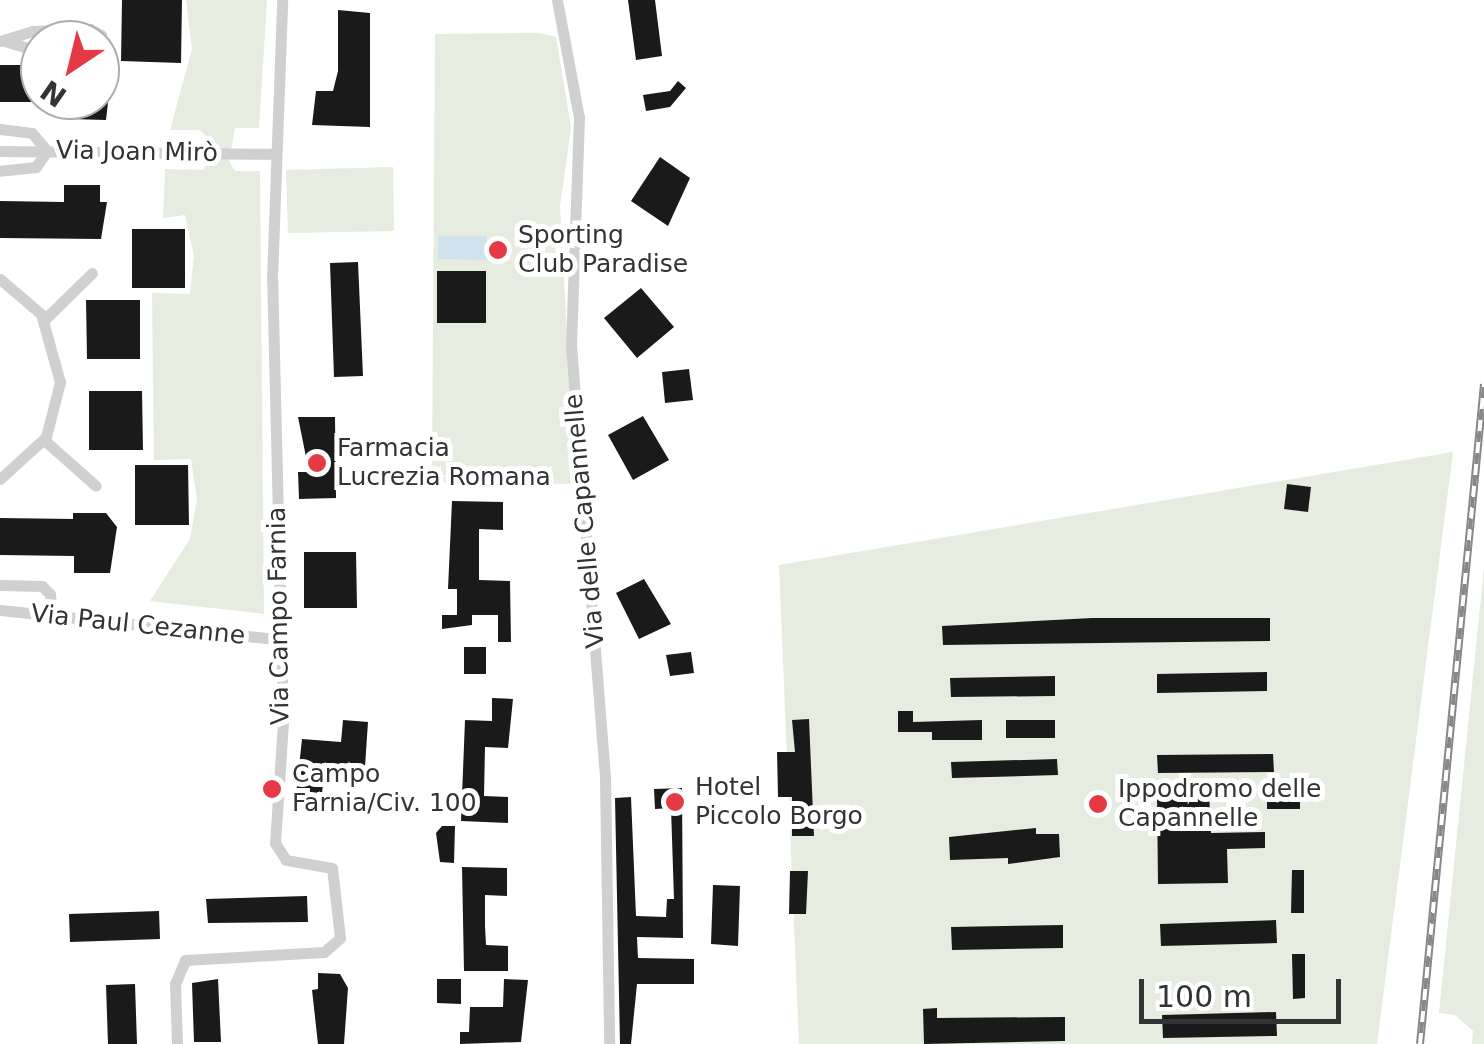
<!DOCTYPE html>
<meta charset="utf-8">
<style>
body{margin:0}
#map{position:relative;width:1484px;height:1044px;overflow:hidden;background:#fff;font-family:"DejaVu Sans",sans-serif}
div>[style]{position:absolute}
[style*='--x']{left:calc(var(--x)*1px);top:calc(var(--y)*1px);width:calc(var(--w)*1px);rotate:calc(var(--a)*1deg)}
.green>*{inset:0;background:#e6ecdf}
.water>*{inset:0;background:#cfe2ee}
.building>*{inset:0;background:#1a1a1a}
.minor>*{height:11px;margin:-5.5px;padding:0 5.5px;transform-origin:5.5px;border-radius:5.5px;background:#d0d0d0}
.rail>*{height:8px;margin-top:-4px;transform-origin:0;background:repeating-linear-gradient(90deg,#fff 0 11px,#888 0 22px);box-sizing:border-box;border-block:2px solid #888}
.dots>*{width:28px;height:28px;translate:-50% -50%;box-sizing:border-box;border:5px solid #fff;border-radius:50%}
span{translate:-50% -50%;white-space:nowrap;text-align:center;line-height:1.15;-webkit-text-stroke:10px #fff;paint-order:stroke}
.street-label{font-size:25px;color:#333}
.poi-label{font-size:25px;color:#333}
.left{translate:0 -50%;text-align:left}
.north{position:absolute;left:20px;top:20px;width:100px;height:100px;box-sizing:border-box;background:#fff;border:2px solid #adadad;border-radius:50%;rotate:215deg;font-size:28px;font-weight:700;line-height:40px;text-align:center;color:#333}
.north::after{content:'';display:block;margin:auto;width:35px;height:45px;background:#e63946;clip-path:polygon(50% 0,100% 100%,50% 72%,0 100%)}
.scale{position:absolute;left:1139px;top:979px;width:202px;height:45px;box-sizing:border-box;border:5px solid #333;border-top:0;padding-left:12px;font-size:30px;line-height:35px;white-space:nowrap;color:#333;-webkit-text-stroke:8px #fff;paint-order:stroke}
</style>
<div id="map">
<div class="green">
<i style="clip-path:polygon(186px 0,267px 0,259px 128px,235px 128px,229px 161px,235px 171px,260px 171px,264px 614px,150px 601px,190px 539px,197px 499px,191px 459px,154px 460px,152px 293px,190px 294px,194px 256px,185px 215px,163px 218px,165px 169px,203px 170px,209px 160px,209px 139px,200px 130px,170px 130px,192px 49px)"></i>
<i style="clip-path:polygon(540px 33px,556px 37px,571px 127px,560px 206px,575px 484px,432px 482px,435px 34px)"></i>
<i style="clip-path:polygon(393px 167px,394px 231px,288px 233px,286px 170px)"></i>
<i style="clip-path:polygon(1453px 452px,1377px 1044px,799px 1044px,779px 565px)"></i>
<i style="clip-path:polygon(1484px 567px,1484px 1044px,1472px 1044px,1473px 1031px,1455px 1015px,1439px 1013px)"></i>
</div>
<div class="water">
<i style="clip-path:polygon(438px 236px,487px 236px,487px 260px,438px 259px)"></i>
</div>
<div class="building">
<i style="clip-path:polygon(122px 0,182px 0,181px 63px,121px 61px)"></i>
<i style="clip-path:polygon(628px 0,655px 0,662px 56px,636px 60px)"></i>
<i style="clip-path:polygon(338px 10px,370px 13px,370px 127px,312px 125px,316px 91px,333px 91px,338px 71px)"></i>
<i style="clip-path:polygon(100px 60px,113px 60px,106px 120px,70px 119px,70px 100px,100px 100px)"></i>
<i style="clip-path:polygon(0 65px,40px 65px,40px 102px,0 102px)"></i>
<i style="clip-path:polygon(678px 81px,686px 88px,670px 107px,646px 111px,643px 95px,670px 91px)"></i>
<i style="clip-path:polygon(660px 157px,690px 178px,668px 226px,631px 201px)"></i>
<i style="clip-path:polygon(64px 185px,100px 185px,100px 202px,107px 202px,101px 239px,0 238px,0 201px,64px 202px)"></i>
<i style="clip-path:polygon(132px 229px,185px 229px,185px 288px,132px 288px)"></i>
<i style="clip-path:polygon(358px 262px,363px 376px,334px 377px,330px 263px)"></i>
<i style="clip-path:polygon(437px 271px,486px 271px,486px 323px,437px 323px)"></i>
<i style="clip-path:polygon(641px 288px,674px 327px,637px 358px,604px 318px)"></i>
<i style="clip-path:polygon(86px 300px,140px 300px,140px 359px,87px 359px)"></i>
<i style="clip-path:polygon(689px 369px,693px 400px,665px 403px,662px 372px)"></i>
<i style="clip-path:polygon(89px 391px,142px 391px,143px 450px,89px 450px)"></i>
<i style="clip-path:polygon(643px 416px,669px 460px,633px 480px,608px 435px)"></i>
<i style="clip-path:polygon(298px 417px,335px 417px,336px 498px,299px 499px,298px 472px,309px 472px)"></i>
<i style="clip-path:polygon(135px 465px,188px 465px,189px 525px,135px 525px)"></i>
<i style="clip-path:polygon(1287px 484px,1311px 487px,1308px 512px,1284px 509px)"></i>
<i style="clip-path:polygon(452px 501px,503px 502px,503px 530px,479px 529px,479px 580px,510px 581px,511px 642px,498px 642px,498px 615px,472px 615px,472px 625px,442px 629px,442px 615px,457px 615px,457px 589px,448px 589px)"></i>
<i style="clip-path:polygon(73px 513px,106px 513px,117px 527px,110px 573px,74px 573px,74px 556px,0 555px,0 518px,73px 519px)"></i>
<i style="clip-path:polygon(304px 552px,356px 552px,357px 608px,304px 608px)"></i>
<i style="clip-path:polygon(644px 579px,671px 624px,639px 639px,616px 593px)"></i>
<i style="clip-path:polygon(1092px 618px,1270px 618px,1270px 641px,943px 645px,942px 626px)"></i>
<i style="clip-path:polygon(464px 647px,486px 647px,486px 674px,464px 674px)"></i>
<i style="clip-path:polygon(691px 652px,694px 673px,670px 676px,666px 655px)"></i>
<i style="clip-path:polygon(1267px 672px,1267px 691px,1157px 693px,1157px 674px)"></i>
<i style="clip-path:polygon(1055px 676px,1055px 696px,951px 697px,950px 678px)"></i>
<i style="clip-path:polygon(492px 698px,513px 699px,508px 748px,485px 747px,484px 796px,508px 797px,508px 823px,461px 821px,465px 720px,492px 721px)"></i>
<i style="clip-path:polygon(898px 711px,913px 711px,913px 722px,982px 720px,982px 740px,932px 740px,932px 732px,898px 732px)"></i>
<i style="clip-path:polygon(809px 719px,814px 836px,792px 836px,792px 797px,778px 797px,777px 752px,795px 752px,792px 720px)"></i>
<i style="clip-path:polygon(343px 720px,368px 722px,365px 767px,343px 765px,341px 783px,323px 783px,321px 806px,295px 804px,302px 739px,341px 742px)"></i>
<i style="clip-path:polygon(1006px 720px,1055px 720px,1055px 738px,1006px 738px)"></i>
<i style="clip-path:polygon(1273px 754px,1274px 772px,1158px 773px,1157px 755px)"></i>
<i style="clip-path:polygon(1057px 759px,1058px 775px,952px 778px,951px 762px)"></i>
<i style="clip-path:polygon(1267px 786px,1300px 786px,1300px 809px,1267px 809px)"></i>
<i style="clip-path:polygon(682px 788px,683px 938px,637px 937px,638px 958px,694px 959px,694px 984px,637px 984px,631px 1044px,620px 1044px,615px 798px,631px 797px,636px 916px,666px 917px,667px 899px,674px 899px,671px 808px,655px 809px,654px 789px)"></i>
<i style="clip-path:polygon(1209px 792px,1211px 833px,1265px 832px,1265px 848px,1227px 849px,1228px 883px,1158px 884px,1157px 794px)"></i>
<i style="clip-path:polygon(442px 826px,455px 826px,454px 863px,440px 862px,436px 833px)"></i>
<i style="clip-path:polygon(1036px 828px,1036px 834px,1059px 834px,1060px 857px,1008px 864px,1008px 858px,950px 860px,949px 837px)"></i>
<i style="clip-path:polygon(462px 867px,507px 868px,507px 896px,485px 895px,485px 926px,486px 945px,508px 946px,508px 971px,464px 971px)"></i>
<i style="clip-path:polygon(1292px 870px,1304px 870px,1304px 913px,1291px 913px)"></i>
<i style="clip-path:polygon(790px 871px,808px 871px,806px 914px,789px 914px)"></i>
<i style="clip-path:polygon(713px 885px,740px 886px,738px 946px,711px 944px)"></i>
<i style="clip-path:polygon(307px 896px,308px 922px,208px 923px,206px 899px)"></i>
<i style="clip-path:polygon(159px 911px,160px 939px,70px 942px,69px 914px)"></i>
<i style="clip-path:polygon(1276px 920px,1277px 943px,1161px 946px,1160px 924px)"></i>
<i style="clip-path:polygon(1063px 925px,1063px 948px,952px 950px,951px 927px)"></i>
<i style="clip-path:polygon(1292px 954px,1305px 954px,1305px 998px,1293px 999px)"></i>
<i style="clip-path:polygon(318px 973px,340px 974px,348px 988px,344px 1044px,318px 1044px,312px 990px,318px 989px)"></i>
<i style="clip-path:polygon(218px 979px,221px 1042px,194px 1042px,192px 983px)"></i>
<i style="clip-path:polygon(437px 979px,461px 979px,461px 1004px,437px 1003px)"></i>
<i style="clip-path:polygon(504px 979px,528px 980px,521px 1042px,460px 1044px,460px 1032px,469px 1032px,470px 1007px,503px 1007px)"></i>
<i style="clip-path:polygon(135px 984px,137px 1044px,108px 1044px,106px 985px)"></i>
<i style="clip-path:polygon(937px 1008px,937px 1018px,1065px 1017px,1065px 1041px,924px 1044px,923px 1009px)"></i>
<i style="clip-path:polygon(1276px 1012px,1277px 1036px,1163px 1038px,1162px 1015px)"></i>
</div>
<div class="minor">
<i style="--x:557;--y:0;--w:119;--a:79.4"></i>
<i style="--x:579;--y:117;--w:228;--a:92"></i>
<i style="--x:571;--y:345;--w:433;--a:85.5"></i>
<i style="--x:605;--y:777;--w:267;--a:89.1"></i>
<i style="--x:0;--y:41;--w:34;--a:-17"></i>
<i style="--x:32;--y:31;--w:58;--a:-2"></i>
<i style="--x:90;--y:29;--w:13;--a:29"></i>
<i style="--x:101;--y:35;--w:10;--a:96"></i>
<i style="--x:4;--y:41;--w:37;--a:16"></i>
<i style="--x:0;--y:129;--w:32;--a:7"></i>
<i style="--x:32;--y:133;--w:23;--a:50"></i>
<i style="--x:47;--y:151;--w:19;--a:125"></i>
<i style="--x:36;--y:167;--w:36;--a:174"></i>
<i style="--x:0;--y:151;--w:274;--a:0.6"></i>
<i style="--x:0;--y:279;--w:54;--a:40.5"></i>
<i style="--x:41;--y:314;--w:71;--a:74.4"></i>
<i style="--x:60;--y:382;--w:57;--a:104.3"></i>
<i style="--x:46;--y:437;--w:62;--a:137.6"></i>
<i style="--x:44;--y:320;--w:67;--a:-44.4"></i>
<i style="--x:44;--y:440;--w:69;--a:41.5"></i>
<i style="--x:0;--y:585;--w:42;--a:1.4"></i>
<i style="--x:42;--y:586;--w:11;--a:45"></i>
<i style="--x:50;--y:594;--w:21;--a:85"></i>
<i style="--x:0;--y:610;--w:279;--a:6"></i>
<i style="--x:177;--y:1044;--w:60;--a:-91.9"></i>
<i style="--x:175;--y:984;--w:26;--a:-67"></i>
<i style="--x:185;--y:960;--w:139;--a:-3.3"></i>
<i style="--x:324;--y:952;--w:21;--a:-41"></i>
<i style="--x:340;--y:938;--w:70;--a:-96.5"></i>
<i style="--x:332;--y:868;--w:47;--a:-170.1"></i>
<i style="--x:286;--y:860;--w:20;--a:-123"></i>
<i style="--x:275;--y:843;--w:121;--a:-86.2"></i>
<i style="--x:283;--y:722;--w:443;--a:-91.4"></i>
<i style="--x:272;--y:279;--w:279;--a:-87.9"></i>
</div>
<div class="rail">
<i style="--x:1420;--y:1044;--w:663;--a:-84.46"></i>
</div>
<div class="dots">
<i style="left:498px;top:250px;background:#e63946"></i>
<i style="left:317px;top:463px;background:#e63946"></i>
<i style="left:272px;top:789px;background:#e63946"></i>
<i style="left:675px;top:802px;background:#e63946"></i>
<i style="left:1098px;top:804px;background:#e63946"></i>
</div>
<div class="street-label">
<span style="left:137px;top:152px;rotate:1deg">Via Joan Mirò</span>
<span style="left:585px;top:521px;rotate:-95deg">Via delle Capannelle</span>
<span style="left:279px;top:616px;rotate:-91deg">Via Campo Farnia</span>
<span style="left:138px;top:625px;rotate:6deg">Via Paul Cezanne</span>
</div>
<div class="poi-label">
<span class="left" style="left:518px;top:250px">Sporting<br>Club Paradise</span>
<span class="left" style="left:337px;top:463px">Farmacia<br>Lucrezia Romana</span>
<span class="left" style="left:292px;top:789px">Campo<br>Farnia/Civ. 100</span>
<span class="left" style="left:695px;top:802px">Hotel<br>Piccolo Borgo</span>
<span class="left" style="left:1118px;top:804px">Ippodromo delle<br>Capannelle</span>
</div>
<div class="north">N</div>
<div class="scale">100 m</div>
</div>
